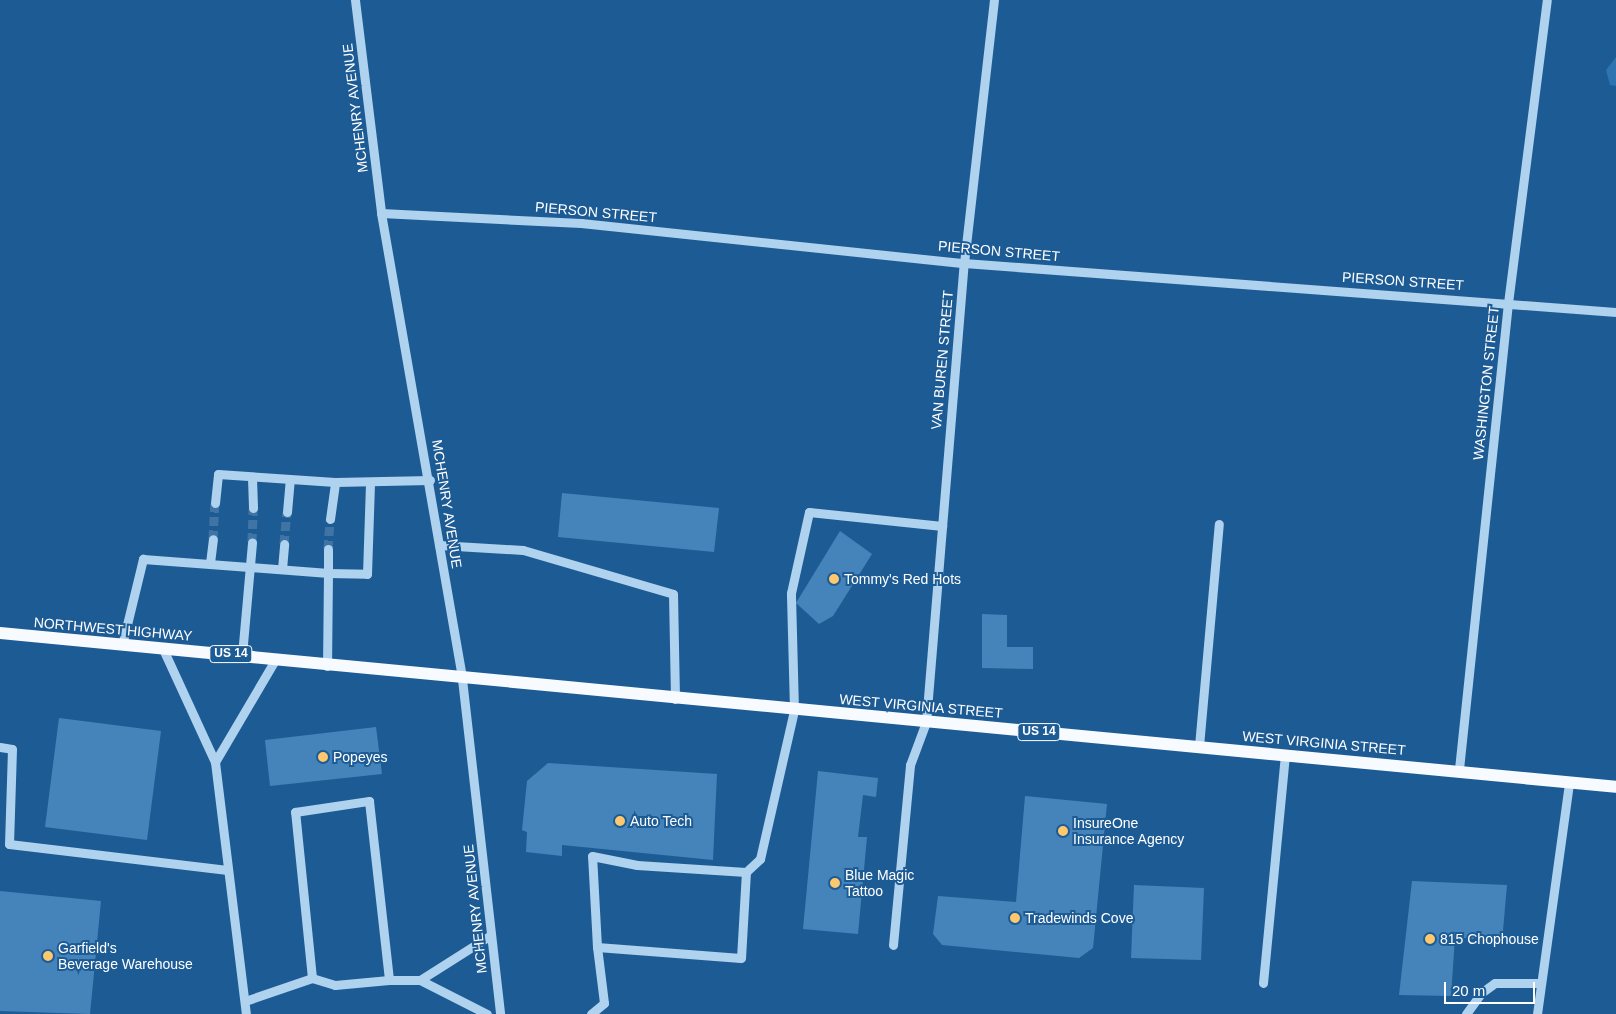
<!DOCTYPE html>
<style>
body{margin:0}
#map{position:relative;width:1616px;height:1014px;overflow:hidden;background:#1d5b95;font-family:Arial,sans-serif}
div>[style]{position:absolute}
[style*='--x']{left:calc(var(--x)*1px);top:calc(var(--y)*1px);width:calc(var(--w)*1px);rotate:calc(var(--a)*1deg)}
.green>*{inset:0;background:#2d74b0}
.building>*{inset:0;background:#4584bb}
.minor-tunnel>*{height:9px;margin-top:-4.5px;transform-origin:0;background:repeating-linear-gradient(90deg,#3f74a5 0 9px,transparent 0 13.5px)}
.minor>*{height:9px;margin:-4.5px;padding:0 4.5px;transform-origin:4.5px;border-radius:4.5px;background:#afd2ef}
.major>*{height:12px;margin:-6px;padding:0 6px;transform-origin:6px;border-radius:6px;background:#f7fbff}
.dots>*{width:14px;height:14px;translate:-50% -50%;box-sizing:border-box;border:2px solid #1d5b95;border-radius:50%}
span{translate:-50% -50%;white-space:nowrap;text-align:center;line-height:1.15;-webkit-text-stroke:4px #1d5b95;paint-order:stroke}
.shield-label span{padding:1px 4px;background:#1d5b95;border:1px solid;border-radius:4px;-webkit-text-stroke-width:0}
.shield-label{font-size:12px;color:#fff;font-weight:700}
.street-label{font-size:14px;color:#fff}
.poi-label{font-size:14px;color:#fff}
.left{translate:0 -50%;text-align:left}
.scale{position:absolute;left:1444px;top:982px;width:91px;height:22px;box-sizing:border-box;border:2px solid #fff;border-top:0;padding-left:6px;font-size:15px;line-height:18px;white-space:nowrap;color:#fff;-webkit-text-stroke:4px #1d5b95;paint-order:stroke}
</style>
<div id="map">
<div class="green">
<i style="clip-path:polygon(1616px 57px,1616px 86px,1610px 85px,1606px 70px)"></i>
</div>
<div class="building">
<i style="clip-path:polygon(562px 493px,719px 508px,714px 552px,558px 537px)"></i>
<i style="clip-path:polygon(840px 531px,872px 554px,833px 616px,819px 624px,796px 603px)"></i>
<i style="clip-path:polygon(982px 614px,1007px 615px,1007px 647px,1033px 647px,1033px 669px,982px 668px)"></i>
<i style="clip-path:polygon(59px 718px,161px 731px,147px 840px,45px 827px)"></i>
<i style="clip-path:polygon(376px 727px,382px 774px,270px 786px,265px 740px)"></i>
<i style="clip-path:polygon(548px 763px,717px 774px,713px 860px,562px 845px,562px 856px,526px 852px,527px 832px,522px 830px,527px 781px)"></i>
<i style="clip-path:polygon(818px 771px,878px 778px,876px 797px,863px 795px,858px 837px,867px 837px,858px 934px,803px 929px)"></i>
<i style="clip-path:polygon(1025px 796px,1107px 804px,1093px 948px,1079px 958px,942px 945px,933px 934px,938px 896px,1016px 902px)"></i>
<i style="clip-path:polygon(1412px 881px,1507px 885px,1502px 942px,1455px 937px,1451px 996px,1399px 995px)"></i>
<i style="clip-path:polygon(1134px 885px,1204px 888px,1201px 960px,1131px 958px)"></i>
<i style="clip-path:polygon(0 891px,101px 901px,90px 1014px,0 1011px)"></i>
</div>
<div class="minor-tunnel">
<i style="--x:213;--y:539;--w:36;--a:-87"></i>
<i style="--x:252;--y:542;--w:34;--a:-88"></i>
<i style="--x:284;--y:544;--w:32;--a:-85"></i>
<i style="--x:328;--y:549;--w:30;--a:-86"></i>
</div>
<div class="minor">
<i style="--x:355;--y:0;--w:215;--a:83"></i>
<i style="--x:381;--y:213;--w:473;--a:80.1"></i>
<i style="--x:462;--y:679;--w:337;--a:83.5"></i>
<i style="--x:381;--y:213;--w:200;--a:2.9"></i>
<i style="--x:581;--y:223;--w:385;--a:6"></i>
<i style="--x:964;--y:263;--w:654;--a:4.3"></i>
<i style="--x:252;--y:478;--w:30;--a:88"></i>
<i style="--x:215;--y:503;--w:29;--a:-84"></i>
<i style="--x:218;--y:474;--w:117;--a:3.9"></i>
<i style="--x:335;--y:482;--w:95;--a:-1.2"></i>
<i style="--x:287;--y:512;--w:32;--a:-85"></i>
<i style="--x:330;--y:519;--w:37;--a:-82"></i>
<i style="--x:439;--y:545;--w:84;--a:3.4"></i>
<i style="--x:523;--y:550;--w:156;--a:16.3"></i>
<i style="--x:673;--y:594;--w:105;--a:88.9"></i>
<i style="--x:328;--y:549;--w:24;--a:90"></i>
<i style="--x:328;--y:573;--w:39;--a:1"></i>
<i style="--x:367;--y:574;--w:92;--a:-88.1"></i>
<i style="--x:210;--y:563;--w:24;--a:-83"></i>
<i style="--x:282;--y:569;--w:25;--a:-85"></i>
<i style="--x:122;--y:645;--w:89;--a:-76.3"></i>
<i style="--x:143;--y:559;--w:186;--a:4.3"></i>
<i style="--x:328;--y:573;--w:93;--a:90.6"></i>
<i style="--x:163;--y:649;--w:124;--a:65.3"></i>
<i style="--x:215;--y:762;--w:118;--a:-59.5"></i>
<i style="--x:242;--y:655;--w:113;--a:-84.9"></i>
<i style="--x:1199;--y:746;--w:223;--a:-84.9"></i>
<i style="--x:0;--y:747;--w:12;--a:9"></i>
<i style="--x:12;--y:749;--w:95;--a:91.8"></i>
<i style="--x:9;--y:844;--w:220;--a:6.8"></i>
<i style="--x:215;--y:762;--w:254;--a:83"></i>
<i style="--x:1459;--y:769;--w:469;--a:-84"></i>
<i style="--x:1508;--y:303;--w:305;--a:-82.7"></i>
<i style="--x:893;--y:945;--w:181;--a:-84.6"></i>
<i style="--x:910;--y:765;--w:46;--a:-69.6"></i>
<i style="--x:926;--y:722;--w:461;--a:-85.3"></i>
<i style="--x:964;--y:263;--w:265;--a:-83.5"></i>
<i style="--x:597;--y:947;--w:91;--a:-93.1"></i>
<i style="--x:592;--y:856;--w:46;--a:11.3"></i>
<i style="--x:637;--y:865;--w:109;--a:3.7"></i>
<i style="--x:312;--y:978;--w:24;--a:17"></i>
<i style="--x:335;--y:985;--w:54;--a:-5.3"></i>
<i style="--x:420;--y:980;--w:84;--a:-32.4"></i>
<i style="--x:1263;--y:983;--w:230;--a:-84.5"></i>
<i style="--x:245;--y:1001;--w:71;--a:-18.9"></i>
<i style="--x:312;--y:978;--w:167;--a:-95.8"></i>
<i style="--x:295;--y:812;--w:75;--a:-8.5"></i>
<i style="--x:369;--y:801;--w:180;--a:83.6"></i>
<i style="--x:389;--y:980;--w:31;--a:0"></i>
<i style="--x:420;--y:980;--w:75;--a:26.9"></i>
<i style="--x:591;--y:1014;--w:17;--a:-40"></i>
<i style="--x:604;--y:1003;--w:56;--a:-97.1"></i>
<i style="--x:597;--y:947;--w:144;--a:4.4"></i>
<i style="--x:741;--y:958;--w:86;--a:-86.7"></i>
<i style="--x:746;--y:872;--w:19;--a:-43"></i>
<i style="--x:760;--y:859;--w:153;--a:-77.1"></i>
<i style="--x:794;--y:710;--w:117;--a:-91.5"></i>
<i style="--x:791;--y:593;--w:83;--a:-77.5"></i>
<i style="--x:809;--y:512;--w:134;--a:6"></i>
<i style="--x:1466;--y:1014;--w:26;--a:-54"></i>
<i style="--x:1481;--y:993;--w:17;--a:-36"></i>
<i style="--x:1495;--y:983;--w:43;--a:0"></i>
<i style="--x:1537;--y:1014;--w:234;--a:-82.1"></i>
</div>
<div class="major">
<i style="--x:0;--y:633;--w:1623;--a:5.44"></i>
</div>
<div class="dots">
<i style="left:834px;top:579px;background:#fec86e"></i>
<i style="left:323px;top:757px;background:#fec86e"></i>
<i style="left:620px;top:821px;background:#fec86e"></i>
<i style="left:1063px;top:831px;background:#fec86e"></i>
<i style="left:835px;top:883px;background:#fec86e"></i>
<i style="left:1015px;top:918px;background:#fec86e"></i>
<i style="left:1430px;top:939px;background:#fec86e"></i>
<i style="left:48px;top:956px;background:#fec86e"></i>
</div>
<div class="shield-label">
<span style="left:231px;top:654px">US 14</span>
<span style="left:1039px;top:732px">US 14</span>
</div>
<div class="street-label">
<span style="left:355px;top:108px;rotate:-97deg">MCHENRY AVENUE</span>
<span style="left:596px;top:212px;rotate:5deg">PIERSON STREET</span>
<span style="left:999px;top:251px;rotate:5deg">PIERSON STREET</span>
<span style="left:1403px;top:281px;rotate:4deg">PIERSON STREET</span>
<span style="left:942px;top:360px;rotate:-85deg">VAN BUREN STREET</span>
<span style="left:1486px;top:383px;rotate:-84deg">WASHINGTON STREET</span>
<span style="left:447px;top:504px;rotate:81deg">MCHENRY AVENUE</span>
<span style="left:113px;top:629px;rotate:5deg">NORTHWEST HIGHWAY</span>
<span style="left:921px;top:706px;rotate:5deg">WEST VIRGINIA STREET</span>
<span style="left:1324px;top:743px;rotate:5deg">WEST VIRGINIA STREET</span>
<span style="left:475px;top:909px;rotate:-96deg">MCHENRY AVENUE</span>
</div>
<div class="poi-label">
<span class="left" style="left:844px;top:579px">Tommy's Red Hots</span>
<span class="left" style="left:333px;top:757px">Popeyes</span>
<span class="left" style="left:630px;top:821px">Auto Tech</span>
<span class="left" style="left:1073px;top:831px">InsureOne<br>Insurance Agency</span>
<span class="left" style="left:845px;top:883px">Blue Magic<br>Tattoo</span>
<span class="left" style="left:1025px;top:918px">Tradewinds Cove</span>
<span class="left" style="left:1440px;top:939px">815 Chophouse</span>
<span class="left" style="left:58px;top:956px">Garfield's<br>Beverage Warehouse</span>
</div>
<div class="scale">20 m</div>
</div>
